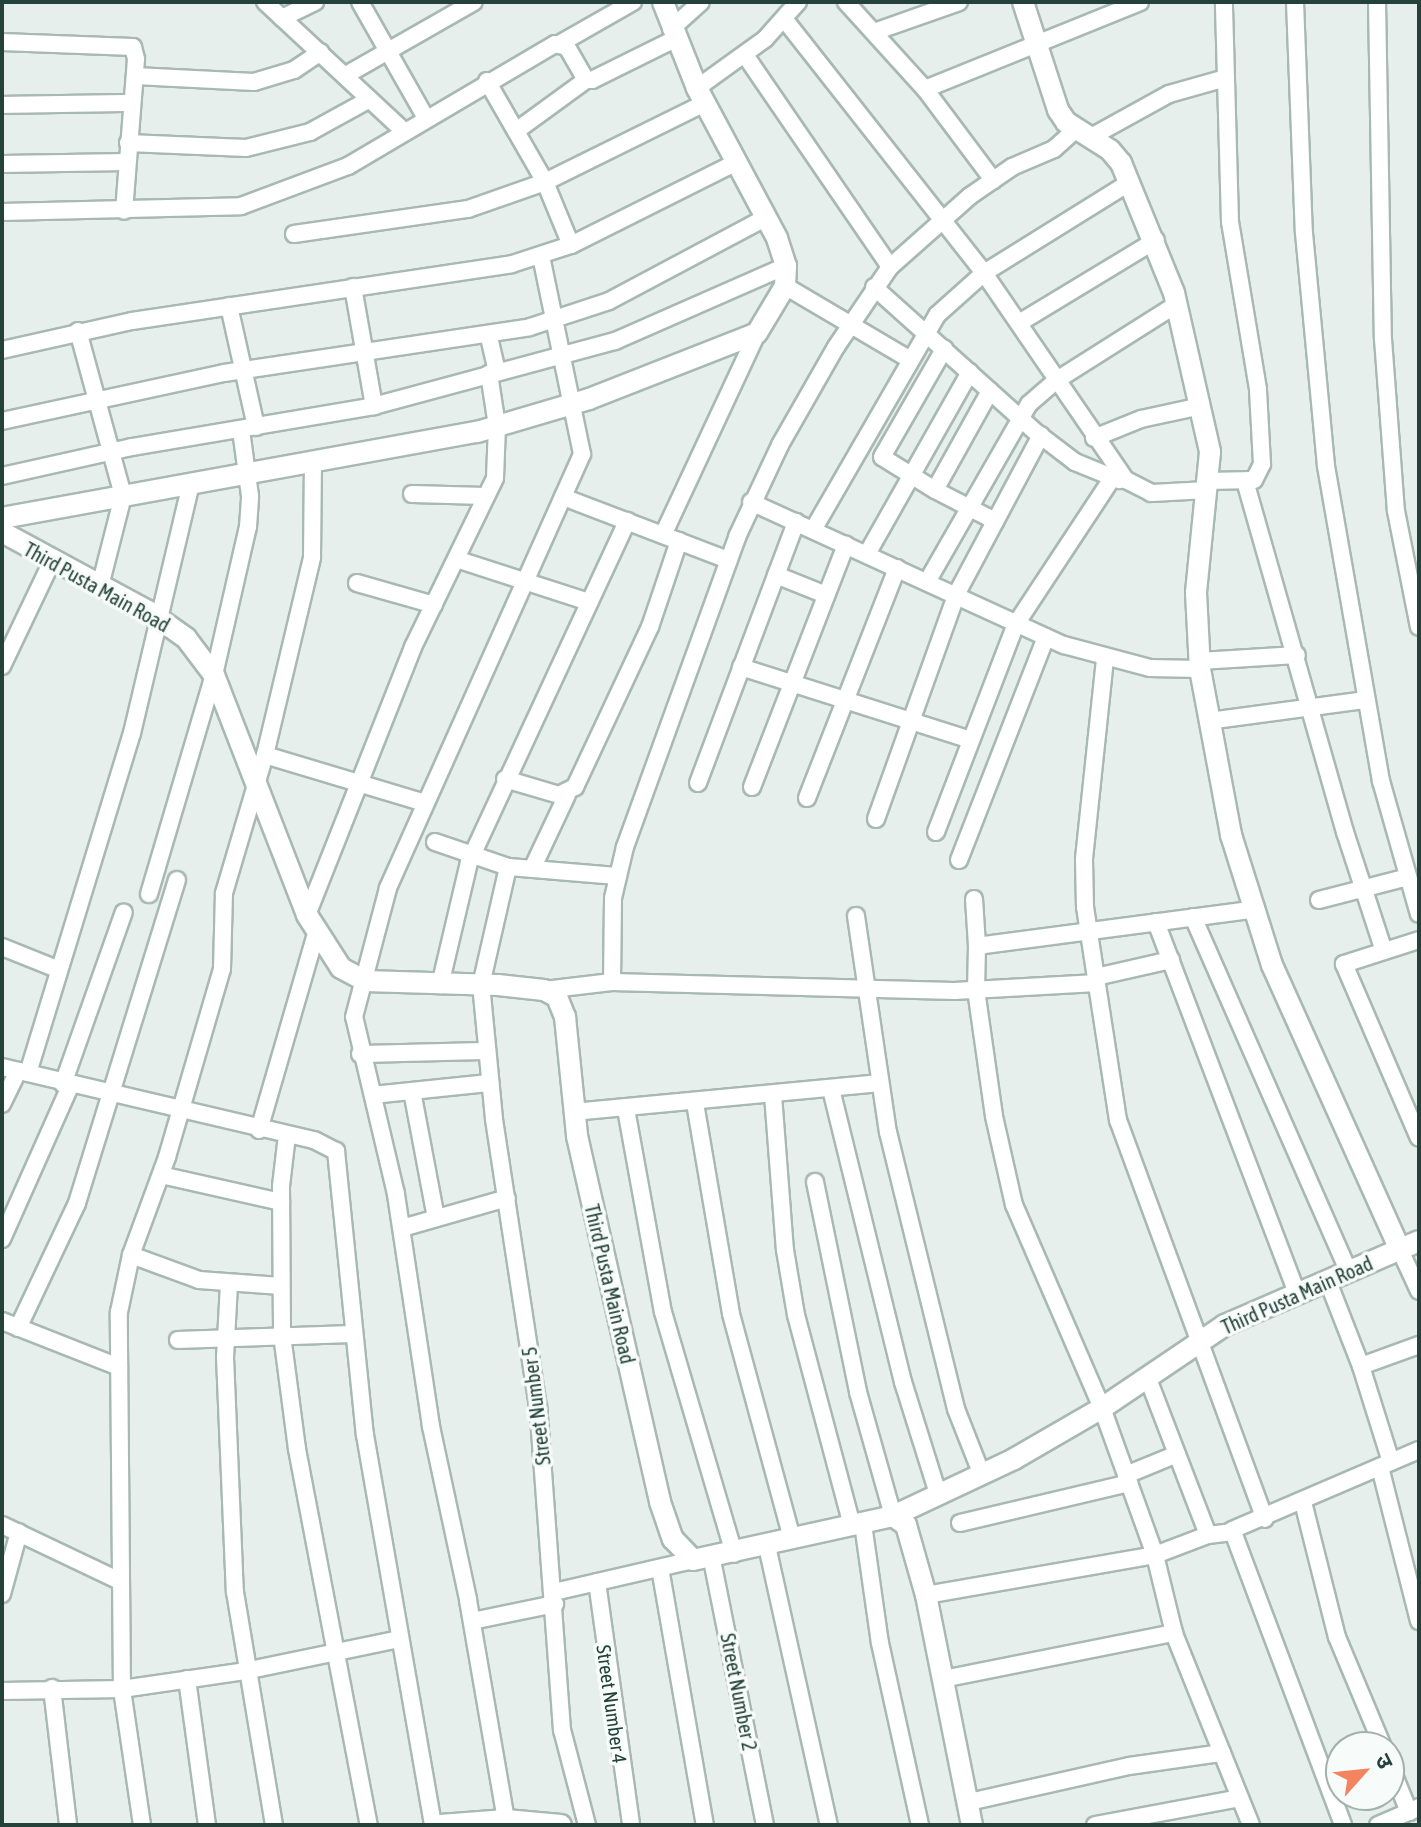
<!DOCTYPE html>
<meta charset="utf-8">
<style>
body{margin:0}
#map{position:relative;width:1421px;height:1827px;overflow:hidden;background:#e6efeb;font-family:"Asap Condensed","Noto Sans Devanagari",sans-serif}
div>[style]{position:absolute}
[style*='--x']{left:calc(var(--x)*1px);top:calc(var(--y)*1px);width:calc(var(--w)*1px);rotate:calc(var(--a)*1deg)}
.roads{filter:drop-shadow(2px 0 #a8b8b2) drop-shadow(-2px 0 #a8b8b2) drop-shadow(0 2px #a8b8b2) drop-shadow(0 -2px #a8b8b2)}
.minor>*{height:16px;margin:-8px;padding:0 8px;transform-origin:8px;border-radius:8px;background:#fff}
.tertiary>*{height:20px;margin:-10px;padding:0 10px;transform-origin:10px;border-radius:10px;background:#fff}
span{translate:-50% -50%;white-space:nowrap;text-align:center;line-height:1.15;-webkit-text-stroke:7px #f7fbf9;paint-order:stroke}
.street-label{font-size:20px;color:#24423a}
.frame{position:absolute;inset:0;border:4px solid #24423a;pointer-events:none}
.north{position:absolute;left:1325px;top:1731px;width:80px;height:80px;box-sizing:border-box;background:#f7fbf9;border:2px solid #a3b1ad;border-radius:50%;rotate:63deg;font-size:22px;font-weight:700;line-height:32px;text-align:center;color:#24423a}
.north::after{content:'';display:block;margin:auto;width:28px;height:36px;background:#f4845f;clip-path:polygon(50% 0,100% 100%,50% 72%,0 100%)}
</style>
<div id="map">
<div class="roads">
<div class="minor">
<i style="--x:265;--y:2;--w:190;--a:42.9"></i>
<i style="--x:360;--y:2;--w:133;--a:60.4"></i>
<i style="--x:846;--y:2;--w:118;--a:47.8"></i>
<i style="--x:925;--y:89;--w:114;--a:53.2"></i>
<i style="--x:1295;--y:2;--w:231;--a:87.8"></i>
<i style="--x:1304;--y:233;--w:234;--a:84.6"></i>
<i style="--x:1326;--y:466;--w:320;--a:80.1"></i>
<i style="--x:1381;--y:781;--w:138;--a:74.1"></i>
<i style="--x:1377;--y:2;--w:337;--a:89"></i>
<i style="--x:1383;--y:339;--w:172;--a:85.7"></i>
<i style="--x:1396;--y:511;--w:118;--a:78.8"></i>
<i style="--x:282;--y:18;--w:37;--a:-26"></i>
<i style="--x:785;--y:20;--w:322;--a:51.8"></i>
<i style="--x:984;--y:273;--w:251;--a:55.6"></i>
<i style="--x:1126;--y:480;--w:28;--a:27"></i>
<i style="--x:1151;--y:493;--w:57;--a:-3"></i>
<i style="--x:671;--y:29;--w:40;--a:-42"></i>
<i style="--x:874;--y:32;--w:90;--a:-19.4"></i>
<i style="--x:2;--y:42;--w:131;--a:2.2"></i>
<i style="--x:133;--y:47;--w:12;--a:76"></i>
<i style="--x:136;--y:59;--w:152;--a:94.5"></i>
<i style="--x:561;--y:43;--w:83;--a:-29.7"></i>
<i style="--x:745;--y:55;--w:257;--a:55.6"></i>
<i style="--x:346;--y:75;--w:147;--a:-29.7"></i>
<i style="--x:135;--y:76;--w:119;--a:2.9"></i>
<i style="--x:254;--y:82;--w:42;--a:-16.7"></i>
<i style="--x:294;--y:70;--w:32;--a:-34"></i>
<i style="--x:487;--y:81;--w:116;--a:60.1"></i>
<i style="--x:545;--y:182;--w:68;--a:67.6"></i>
<i style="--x:697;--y:88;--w:84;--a:-35.8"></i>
<i style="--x:765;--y:39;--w:50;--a:-48.3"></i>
<i style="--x:925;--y:89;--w:232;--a:-22"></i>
<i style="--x:2;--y:105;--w:130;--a:-0.9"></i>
<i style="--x:516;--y:131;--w:87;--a:-36.1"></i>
<i style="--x:1091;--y:137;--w:89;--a:-28.9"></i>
<i style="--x:1169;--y:94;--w:59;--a:-15.7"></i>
<i style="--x:128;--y:143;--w:118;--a:2.4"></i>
<i style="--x:246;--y:148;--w:66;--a:-14"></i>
<i style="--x:310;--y:132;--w:68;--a:-28.8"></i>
<i style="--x:2;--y:164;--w:125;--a:-0.9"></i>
<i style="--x:2;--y:212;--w:239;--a:-1.4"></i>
<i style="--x:241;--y:206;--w:114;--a:-20.5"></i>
<i style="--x:348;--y:166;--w:240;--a:-30.5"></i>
<i style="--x:555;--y:44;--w:12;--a:14"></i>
<i style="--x:567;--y:47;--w:38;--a:60"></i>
<i style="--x:586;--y:80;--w:6;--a:0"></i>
<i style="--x:592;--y:80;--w:93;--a:-26.3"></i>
<i style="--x:294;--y:234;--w:176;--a:-8.2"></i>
<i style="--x:468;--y:209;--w:82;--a:-19.3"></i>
<i style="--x:545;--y:182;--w:178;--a:-26.3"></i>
<i style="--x:785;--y:286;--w:144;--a:30.5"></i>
<i style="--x:353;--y:287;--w:121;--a:80"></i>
<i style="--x:874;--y:287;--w:219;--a:41.9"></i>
<i style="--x:1037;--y:433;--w:48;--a:37.3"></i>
<i style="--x:1075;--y:462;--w:48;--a:22.2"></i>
<i style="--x:229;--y:306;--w:124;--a:77.4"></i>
<i style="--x:1019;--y:323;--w:160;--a:-31.2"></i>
<i style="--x:78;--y:331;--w:171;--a:74.7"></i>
<i style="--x:123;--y:496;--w:93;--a:104.3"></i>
<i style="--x:489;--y:337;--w:36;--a:77"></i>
<i style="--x:2;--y:350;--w:133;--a:-12.6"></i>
<i style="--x:132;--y:321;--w:384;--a:-8.5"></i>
<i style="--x:512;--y:264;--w:62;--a:-17.9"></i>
<i style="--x:571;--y:245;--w:183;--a:-26.6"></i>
<i style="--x:990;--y:391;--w:113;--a:119.1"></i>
<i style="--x:935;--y:490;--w:68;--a:27.3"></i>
<i style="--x:2;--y:421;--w:227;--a:-12.2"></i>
<i style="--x:224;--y:373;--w:309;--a:-8.5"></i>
<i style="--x:530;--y:327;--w:83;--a:-18.2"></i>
<i style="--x:609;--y:301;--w:177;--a:-28"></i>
<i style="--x:1094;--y:438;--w:51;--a:-22"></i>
<i style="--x:1141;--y:419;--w:61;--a:-12.2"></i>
<i style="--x:2;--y:476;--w:133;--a:-12.6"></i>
<i style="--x:132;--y:447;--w:245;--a:-9.6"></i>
<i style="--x:374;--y:406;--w:250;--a:-15.1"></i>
<i style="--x:615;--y:341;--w:187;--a:-23.7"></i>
<i style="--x:1208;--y:481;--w:46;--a:-1.2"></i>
<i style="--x:1254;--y:480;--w:18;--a:-63"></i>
<i style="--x:1262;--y:464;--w:75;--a:-93.1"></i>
<i style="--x:1258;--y:389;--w:169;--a:-99.5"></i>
<i style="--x:1230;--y:222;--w:220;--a:-91.6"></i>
<i style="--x:1245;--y:481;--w:365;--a:74.1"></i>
<i style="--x:1345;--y:832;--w:125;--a:71.9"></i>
<i style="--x:935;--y:490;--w:62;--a:-148.1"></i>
<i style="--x:882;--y:457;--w:125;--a:-60.1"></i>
<i style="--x:412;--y:494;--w:74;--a:1.5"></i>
<i style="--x:563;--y:497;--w:177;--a:20.9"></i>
<i style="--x:751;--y:502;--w:344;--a:24.6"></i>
<i style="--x:1064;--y:645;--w:89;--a:15"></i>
<i style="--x:1150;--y:668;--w:50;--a:1.1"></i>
<i style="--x:813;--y:530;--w:248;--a:-60"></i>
<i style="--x:937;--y:315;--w:63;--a:-41.8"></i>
<i style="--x:984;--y:273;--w:172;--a:-31.9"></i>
<i style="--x:663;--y:535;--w:223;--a:-65"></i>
<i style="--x:867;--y:554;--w:209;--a:-60.5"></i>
<i style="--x:456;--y:559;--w:140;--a:17.9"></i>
<i style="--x:776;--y:575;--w:54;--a:21.8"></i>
<i style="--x:927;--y:582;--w:205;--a:-60.2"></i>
<i style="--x:1029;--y:404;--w:37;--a:-41"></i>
<i style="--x:1057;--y:380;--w:142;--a:-32.3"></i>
<i style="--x:357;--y:583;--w:80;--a:15.9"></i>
<i style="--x:1105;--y:659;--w:202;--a:96"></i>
<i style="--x:1084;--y:860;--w:47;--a:88.8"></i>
<i style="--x:1085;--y:907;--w:216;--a:81.2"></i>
<i style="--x:1118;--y:1120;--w:425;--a:69.8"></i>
<i style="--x:1200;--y:661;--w:97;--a:-3.5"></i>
<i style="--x:2;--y:666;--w:116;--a:-64.5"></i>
<i style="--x:741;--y:667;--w:241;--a:17.6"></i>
<i style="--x:1208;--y:721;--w:159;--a:-7.6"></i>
<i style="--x:265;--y:755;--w:167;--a:16.7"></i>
<i style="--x:505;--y:779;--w:56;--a:16.5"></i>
<i style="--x:559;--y:795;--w:18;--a:-27"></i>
<i style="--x:575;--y:787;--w:177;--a:-64.9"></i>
<i style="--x:650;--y:627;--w:91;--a:-71.4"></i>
<i style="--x:698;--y:783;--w:279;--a:-69.4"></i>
<i style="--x:752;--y:787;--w:260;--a:-68.8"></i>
<i style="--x:807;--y:798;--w:247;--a:-68.6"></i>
<i style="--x:876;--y:819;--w:238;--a:-70.3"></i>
<i style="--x:956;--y:595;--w:181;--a:-62"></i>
<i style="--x:936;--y:832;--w:223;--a:-69"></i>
<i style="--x:1016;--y:624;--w:173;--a:-56.6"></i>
<i style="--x:435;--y:842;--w:77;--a:18.9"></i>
<i style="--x:959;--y:860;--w:239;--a:-68.7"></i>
<i style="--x:532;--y:869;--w:82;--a:-64.7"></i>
<i style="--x:149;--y:894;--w:228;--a:-73.5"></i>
<i style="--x:214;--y:675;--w:152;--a:-77.1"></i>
<i style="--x:248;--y:527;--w:31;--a:-86"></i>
<i style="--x:250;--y:496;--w:67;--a:-97.8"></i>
<i style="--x:974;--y:899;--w:47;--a:86.3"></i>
<i style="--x:1319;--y:900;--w:92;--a:-14.5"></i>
<i style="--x:307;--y:915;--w:288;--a:-68.4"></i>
<i style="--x:413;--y:647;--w:188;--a:-64.1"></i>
<i style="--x:495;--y:478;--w:52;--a:-87.8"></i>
<i style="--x:497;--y:426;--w:53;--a:-98.7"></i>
<i style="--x:856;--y:916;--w:218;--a:81.6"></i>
<i style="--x:888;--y:1132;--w:285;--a:76.2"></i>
<i style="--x:956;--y:1409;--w:71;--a:68.5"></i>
<i style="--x:1193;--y:917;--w:386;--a:66.3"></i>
<i style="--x:1156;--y:922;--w:395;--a:69.2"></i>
<i style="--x:1419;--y:940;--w:79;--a:162.3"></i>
<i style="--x:1344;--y:964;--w:189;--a:66.7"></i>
<i style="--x:2;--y:947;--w:59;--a:21.8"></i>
<i style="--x:1096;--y:977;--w:77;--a:-12.8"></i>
<i style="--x:612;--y:982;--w:84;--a:-89.3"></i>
<i style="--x:613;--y:898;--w:52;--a:-76.8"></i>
<i style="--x:625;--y:847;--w:330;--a:-70.1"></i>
<i style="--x:737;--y:537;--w:102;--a:-64.9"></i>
<i style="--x:780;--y:445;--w:113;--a:-60.3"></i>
<i style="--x:836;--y:347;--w:97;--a:-56"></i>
<i style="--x:890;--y:267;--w:107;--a:-41.6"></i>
<i style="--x:970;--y:196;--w:51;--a:-34.6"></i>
<i style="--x:1012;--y:167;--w:46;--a:-23.2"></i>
<i style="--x:1054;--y:149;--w:28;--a:-42"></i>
<i style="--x:440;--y:985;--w:126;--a:-76.7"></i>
<i style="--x:469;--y:862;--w:376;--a:-65.1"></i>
<i style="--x:544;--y:990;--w:68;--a:-6.7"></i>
<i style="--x:612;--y:982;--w:342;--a:1.5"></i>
<i style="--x:954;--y:991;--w:143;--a:-3.2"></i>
<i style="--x:360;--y:1054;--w:126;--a:-1.4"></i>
<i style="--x:2;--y:1067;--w:320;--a:13.2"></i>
<i style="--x:314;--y:1140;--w:25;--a:27"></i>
<i style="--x:336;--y:1151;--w:285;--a:84.2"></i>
<i style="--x:365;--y:1435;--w:396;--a:80.1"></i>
<i style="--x:28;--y:1073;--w:356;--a:-73"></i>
<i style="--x:132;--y:733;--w:257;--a:-76.7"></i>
<i style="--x:63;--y:1084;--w:182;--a:-70.5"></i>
<i style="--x:831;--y:1089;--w:302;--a:76.2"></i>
<i style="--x:903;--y:1382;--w:117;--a:72.6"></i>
<i style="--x:412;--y:1091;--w:129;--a:79.3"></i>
<i style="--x:373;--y:1095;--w:118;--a:-5.9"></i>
<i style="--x:773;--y:1095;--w:155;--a:85.6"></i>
<i style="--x:785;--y:1250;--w:66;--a:80.4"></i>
<i style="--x:796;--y:1315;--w:218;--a:75.1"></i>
<i style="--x:695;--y:1103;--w:214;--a:80.3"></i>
<i style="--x:731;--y:1314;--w:232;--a:74.8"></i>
<i style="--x:2;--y:1104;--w:37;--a:-64"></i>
<i style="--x:626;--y:1109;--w:206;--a:79.7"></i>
<i style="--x:663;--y:1312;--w:252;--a:73.6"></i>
<i style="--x:573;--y:1112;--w:306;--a:-5.4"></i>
<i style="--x:259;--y:1130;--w:204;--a:-73.8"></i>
<i style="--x:287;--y:1135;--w:51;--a:96.7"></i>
<i style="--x:281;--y:1186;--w:149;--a:89.6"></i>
<i style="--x:282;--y:1335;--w:115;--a:82.5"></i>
<i style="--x:297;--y:1449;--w:383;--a:79.2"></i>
<i style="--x:161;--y:1175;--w:123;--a:12.7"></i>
<i style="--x:815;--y:1182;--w:214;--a:78.4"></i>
<i style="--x:858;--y:1392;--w:129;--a:74.2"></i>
<i style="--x:402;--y:1228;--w:109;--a:-15.9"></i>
<i style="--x:2;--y:1239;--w:167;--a:-66"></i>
<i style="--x:1400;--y:1250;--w:45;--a:65.1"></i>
<i style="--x:131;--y:1255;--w:72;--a:20.2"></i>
<i style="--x:199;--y:1280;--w:82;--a:4.2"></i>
<i style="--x:1327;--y:1279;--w:93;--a:68.7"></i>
<i style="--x:229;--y:1284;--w:73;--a:93.1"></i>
<i style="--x:225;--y:1357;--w:235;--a:87.6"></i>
<i style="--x:235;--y:1592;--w:236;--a:80.5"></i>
<i style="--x:2;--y:1321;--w:126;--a:21.5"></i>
<i style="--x:18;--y:1328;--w:138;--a:-64.7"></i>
<i style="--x:77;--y:1203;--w:338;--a:-72.8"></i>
<i style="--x:178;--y:1340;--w:173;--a:-2"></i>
<i style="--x:1147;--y:1376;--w:170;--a:69"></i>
<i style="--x:1208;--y:1535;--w:25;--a:-7"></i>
<i style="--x:1233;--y:1532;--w:313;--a:69.4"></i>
<i style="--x:1391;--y:1462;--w:101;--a:-107.4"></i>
<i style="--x:1361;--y:1366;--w:62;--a:-19.9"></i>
<i style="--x:1380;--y:1467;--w:159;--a:75.8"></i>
<i style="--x:1126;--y:1475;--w:55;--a:-22.4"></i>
<i style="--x:1303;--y:1502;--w:139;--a:75.9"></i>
<i style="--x:1337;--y:1637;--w:119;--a:67.3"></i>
<i style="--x:960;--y:1523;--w:174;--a:-13.3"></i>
<i style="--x:863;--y:1524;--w:120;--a:81.9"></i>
<i style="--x:880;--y:1643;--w:186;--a:77.6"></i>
<i style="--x:2;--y:1525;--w:131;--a:25.4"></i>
<i style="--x:1232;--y:1530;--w:203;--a:-23.2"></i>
<i style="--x:767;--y:1546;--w:286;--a:77.5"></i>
<i style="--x:712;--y:1560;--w:270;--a:78.7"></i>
<i style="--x:660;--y:1568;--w:261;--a:80.1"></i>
<i style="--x:597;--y:1582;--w:245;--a:82"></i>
<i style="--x:554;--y:1592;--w:143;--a:-13"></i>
<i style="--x:2;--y:1594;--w:64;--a:-74.7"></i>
<i style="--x:926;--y:1595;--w:232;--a:-9.9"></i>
<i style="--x:1155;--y:1555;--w:57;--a:-20.7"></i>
<i style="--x:472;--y:1621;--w:85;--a:-11.6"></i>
<i style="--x:187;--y:1679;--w:147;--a:82.2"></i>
<i style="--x:943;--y:1679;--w:236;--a:-11.3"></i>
<i style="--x:52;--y:1688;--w:138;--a:83.3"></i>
<i style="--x:2;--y:1691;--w:120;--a:-1"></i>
<i style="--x:122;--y:1689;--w:124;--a:-8.3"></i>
<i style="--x:245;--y:1671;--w:157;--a:-11.7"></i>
<i style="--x:1389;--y:1763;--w:53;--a:67.8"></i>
<i style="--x:1409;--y:1812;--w:11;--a:-27"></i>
<i style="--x:969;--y:1802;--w:164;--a:-12.7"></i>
<i style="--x:1129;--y:1766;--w:94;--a:-8"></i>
<i style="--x:506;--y:1820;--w:224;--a:-99.8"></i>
<i style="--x:468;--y:1599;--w:177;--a:-102.1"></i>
<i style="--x:431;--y:1426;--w:235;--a:-98.6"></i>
<i style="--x:396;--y:1194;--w:182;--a:-103.3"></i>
<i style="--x:354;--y:1017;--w:133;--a:-75.2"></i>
<i style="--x:388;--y:888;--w:475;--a:-65.9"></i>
<i style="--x:582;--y:454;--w:202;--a:-101.7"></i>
<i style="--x:142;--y:1825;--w:137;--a:-98.4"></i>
<i style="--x:122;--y:1689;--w:377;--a:-90.5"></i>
<i style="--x:119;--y:1312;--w:58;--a:-78.1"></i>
<i style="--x:131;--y:1255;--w:104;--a:-69.8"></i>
<i style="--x:167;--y:1157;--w:196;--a:-73.7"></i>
<i style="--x:222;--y:969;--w:76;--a:-88.5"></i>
<i style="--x:224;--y:893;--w:144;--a:-73.5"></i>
<i style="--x:265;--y:755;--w:204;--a:-76.6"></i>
<i style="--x:312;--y:557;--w:96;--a:-89.4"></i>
<i style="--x:587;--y:1825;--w:98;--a:-104.7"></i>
<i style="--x:562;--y:1730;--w:324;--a:-94.2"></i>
<i style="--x:538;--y:1407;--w:291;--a:-98.7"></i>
<i style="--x:494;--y:1119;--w:135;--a:-95.5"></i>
<i style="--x:481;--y:985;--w:121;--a:-77.1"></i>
<i style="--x:508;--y:867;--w:110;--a:4.7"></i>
<i style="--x:1095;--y:1825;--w:147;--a:-10.5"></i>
<i style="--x:1251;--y:1825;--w:207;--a:-111.9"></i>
<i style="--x:1174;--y:1633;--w:80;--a:-103.7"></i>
<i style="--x:1155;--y:1555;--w:156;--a:-109.8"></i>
<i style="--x:1102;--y:1408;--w:221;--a:-113.4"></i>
<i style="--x:1014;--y:1205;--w:91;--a:-102.7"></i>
<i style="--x:994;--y:1116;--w:127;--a:-98.1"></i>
<i style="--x:976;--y:990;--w:44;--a:-88.7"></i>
<i style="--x:977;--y:946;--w:277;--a:-7.5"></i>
<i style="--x:1378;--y:1825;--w:34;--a:-23"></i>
</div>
<div class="tertiary">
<i style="--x:1023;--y:2;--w:114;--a:72"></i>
<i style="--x:1058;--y:110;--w:14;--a:56"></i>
<i style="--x:1066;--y:122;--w:52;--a:32.5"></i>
<i style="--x:1110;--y:150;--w:17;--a:50"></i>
<i style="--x:1121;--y:163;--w:140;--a:67.8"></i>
<i style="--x:1174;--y:293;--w:163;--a:77.2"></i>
<i style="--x:1210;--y:452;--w:142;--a:95.7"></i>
<i style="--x:1196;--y:593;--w:76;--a:87"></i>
<i style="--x:1200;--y:669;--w:169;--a:79.4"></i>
<i style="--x:1231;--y:835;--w:136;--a:72.5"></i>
<i style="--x:1272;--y:965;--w:312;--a:65.8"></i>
<i style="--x:2;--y:518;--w:483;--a:-10.3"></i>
<i style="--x:477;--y:432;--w:117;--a:-16.4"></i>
<i style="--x:589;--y:399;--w:180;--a:-21.4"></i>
<i style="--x:757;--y:333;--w:55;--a:-59.2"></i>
<i style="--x:785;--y:286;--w:20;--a:-87"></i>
<i style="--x:786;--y:266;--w:29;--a:-108"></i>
<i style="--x:777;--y:238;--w:170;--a:-118.1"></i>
<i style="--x:697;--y:88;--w:92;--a:-111.6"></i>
<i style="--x:2;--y:532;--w:166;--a:28.4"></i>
<i style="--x:148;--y:611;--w:47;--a:35.4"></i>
<i style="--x:186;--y:638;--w:46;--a:52.9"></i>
<i style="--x:214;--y:675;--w:257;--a:68.8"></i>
<i style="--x:307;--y:915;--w:63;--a:57.3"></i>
<i style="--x:341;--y:968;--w:27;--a:28"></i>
<i style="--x:365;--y:981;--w:133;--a:1.7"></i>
<i style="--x:498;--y:985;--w:46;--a:6.2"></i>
<i style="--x:544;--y:990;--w:15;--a:28"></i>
<i style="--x:557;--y:997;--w:22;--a:68"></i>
<i style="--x:565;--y:1017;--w:120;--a:84.2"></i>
<i style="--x:577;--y:1136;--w:375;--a:77.2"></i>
<i style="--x:660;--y:1502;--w:39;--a:71"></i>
<i style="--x:673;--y:1539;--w:29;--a:46"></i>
<i style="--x:693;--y:1560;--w:205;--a:-12.4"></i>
<i style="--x:893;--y:1516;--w:134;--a:-25.2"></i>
<i style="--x:1014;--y:1459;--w:102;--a:-30.1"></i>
<i style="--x:1102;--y:1408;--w:148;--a:-34"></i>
<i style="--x:1225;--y:1325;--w:211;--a:-23.4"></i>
<i style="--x:893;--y:1516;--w:16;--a:35"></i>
<i style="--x:906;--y:1525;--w:73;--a:74.1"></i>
<i style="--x:926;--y:1595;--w:235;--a:78.7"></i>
<i style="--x:440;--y:1825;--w:66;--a:-4.3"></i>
<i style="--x:506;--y:1820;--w:55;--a:5.2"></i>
</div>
</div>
<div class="street-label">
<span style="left:97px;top:587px;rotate:29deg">Third Pusta Main Road</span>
<span style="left:610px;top:1284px;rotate:77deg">Third Pusta Main Road</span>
<span style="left:1297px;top:1295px;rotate:-24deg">Third Pusta Main Road</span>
<span style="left:536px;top:1406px;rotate:-97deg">Street Number 5</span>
<span style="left:739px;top:1692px;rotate:79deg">Street Number 2</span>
<span style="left:612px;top:1704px;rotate:82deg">Street Number 4</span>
</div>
<div class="frame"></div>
<div class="north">उ</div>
</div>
